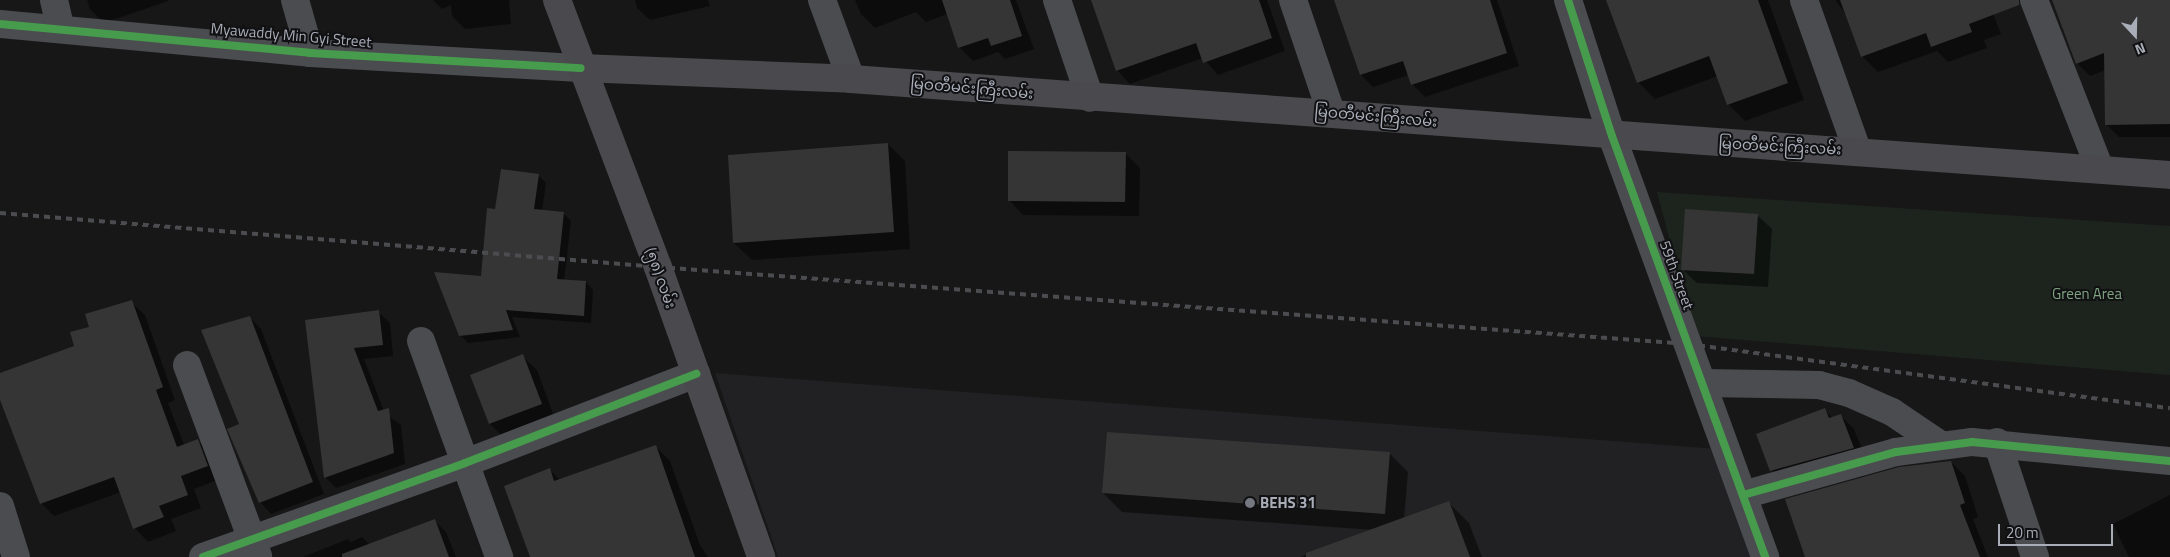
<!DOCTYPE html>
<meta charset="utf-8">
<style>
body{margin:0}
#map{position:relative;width:2170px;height:557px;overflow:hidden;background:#171717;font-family:"Titillium Web","Noto Sans Myanmar",sans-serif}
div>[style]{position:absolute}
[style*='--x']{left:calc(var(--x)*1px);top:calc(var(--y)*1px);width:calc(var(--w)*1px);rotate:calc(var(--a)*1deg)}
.built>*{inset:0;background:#212123}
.green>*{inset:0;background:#1d241e}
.shadow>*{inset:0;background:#0007}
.building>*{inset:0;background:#353536}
.minor>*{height:28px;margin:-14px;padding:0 14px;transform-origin:14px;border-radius:14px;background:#4b4c50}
.secondary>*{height:28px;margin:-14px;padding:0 14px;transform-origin:14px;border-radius:14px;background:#4a4a4e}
.rail>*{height:4px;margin-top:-2px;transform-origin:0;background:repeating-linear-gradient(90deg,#4b4c4f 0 6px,transparent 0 11px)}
.cycleway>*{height:8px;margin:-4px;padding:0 4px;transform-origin:4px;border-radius:4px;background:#469c4c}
.dots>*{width:14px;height:14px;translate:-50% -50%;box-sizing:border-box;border:2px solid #111113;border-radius:50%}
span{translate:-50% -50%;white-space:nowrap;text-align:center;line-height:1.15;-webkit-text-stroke:4px #111113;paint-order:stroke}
.street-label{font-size:15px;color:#a8adb8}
.park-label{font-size:15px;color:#7fa381}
.poi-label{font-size:15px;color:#a8adb8;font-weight:700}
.left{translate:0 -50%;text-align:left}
.north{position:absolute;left:2110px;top:10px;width:50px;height:50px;-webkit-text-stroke:4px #111113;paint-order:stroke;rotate:159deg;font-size:14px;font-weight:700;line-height:20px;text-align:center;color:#a8adb8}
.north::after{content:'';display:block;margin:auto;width:18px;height:22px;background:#a8adb8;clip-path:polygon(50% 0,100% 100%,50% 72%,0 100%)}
.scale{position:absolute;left:1998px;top:524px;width:115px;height:22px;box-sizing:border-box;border:2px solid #a8adb8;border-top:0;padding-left:6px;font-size:15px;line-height:18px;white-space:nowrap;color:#a8adb8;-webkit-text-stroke:4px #111113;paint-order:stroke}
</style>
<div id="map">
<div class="built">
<i style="clip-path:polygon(715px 373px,1718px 449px,1762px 557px,778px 557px)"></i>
</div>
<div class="green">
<i style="clip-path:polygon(1657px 192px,2170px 226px,2170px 375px,1695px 336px)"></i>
</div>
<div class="shadow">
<i style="clip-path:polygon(87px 0,168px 0,168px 1px,104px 23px,90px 9px)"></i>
<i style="clip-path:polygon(433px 0,509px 0,511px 24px,465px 29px,452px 16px,451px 5px,442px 9px)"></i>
<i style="clip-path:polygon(635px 0,708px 0,710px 6px,650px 20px,637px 8px)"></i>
<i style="clip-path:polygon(855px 0,1016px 0,1034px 49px,1005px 59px,998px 52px,973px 61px,959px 47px,947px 14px,926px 22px,916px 12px,875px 28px,861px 14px)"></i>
<i style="clip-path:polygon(1093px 0,1267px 0,1285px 51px,1218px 75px,1203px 58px,1130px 84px,1117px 70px)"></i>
<i style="clip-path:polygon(1336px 0,1497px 0,1519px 66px,1425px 97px,1412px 84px,1409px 75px,1373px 87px,1361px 75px)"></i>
<i style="clip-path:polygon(1625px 0,1768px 0,1804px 100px,1745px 121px,1728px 104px,1718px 76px,1655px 99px,1638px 82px)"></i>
<i style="clip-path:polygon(1835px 0,1995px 0,1991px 8px,2001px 34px,1984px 40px,1987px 48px,1948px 62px,1937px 51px,1878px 72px,1862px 56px,1847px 15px)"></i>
<i style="clip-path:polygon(2054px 0,2170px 0,2170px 137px,2119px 137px,2106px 124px,2106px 70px,2090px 76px,2077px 63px)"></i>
<i style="clip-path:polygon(888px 144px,905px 161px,910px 249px,752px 260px,734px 243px)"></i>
<i style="clip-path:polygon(1125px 153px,1140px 168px,1139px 216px,1023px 215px,1009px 200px)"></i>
<i style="clip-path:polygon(538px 175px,546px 183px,542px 211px,563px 213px,571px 221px,564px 281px,586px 282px,593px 290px,591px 323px,512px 317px,520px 337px,468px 343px,460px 335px,482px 278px,497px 210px)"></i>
<i style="clip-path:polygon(1757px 215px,1772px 229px,1768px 287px,1697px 283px,1682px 269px)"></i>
<i style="clip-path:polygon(131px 302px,145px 315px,175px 400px,168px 403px,184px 445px,198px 441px,211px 454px,220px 479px,194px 489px,201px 508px,171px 519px,176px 531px,148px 542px,135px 528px,121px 492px,54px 516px,41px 503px,0 399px,0 374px,75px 347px,90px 327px)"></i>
<i style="clip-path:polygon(378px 312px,390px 323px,393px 356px,364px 359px,385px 414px,401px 425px,405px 464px,336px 488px,325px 477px,306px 321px)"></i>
<i style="clip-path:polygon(249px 317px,261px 329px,324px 494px,271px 514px,260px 502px)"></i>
<i style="clip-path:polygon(522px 356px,537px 370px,555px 419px,504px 438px,490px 424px,472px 375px)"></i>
<i style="clip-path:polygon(1824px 409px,1833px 418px,1840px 415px,1854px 429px,1867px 462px,1786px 485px,1772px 470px)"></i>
<i style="clip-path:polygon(655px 446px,670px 461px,700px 545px,708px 557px,530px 557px,505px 486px,550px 470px,560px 480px)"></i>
<i style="clip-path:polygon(1389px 453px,1408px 472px,1404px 519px,1448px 502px,1469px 523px,1482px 557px,1300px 557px,1373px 530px,1122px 512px,1103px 493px)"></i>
<i style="clip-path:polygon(1951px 462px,1965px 476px,1978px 517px,1973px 519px,1988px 557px,1807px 557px)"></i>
<i style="clip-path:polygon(2170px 495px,2170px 557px,2129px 557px,2113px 524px)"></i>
<i style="clip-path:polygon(434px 520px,446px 532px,456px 557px,303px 557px,348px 539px,351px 542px,362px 537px,370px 545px)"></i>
</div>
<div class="building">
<i style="clip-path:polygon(942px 0,1010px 0,1022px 36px,991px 46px,988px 38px,958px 48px)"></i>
<i style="clip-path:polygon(1091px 0,1259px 0,1272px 38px,1203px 63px,1196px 43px,1116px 71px)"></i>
<i style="clip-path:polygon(1334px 0,1490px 0,1507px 53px,1411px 85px,1403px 61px,1360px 75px)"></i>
<i style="clip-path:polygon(1606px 0,1758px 0,1788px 83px,1727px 105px,1709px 56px,1637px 83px)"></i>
<i style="clip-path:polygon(1840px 0,2019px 0,2019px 5px,1969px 24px,1972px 32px,1931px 47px,1926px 33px,1861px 57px)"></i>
<i style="clip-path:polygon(2052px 0,2170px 0,2170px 124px,2105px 125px,2104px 53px,2076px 64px)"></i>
<i style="clip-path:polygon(888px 143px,894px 232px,733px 243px,728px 155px)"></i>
<i style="clip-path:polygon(1008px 151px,1126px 152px,1125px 202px,1008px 201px)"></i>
<i style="clip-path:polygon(501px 169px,539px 174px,534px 209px,564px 212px,557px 279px,586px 281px,584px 316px,506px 310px,513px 330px,459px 336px,434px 272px,481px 276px,487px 208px,495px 209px)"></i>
<i style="clip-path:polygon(1685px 209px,1758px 214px,1754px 274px,1681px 270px)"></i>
<i style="clip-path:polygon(132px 300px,163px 387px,156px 390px,177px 447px,198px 439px,208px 466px,181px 476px,188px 495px,159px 506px,164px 517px,133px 529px,114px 477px,40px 504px,0 400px,0 373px,74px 346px,70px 332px,89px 327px,85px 314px)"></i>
<i style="clip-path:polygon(379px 310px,383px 345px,354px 348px,378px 411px,389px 408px,394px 453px,324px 478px,305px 320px)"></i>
<i style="clip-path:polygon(250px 316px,313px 482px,259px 503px,227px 429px,239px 424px,201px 330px)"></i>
<i style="clip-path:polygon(523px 354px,542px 404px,489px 424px,470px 375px)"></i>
<i style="clip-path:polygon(1825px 408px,1829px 418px,1841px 414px,1854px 448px,1770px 471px,1756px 434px)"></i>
<i style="clip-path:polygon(1107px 432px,1390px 452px,1385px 514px,1102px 493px)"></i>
<i style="clip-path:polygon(656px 445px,695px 557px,530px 557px,504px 486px,550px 468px,554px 481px)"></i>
<i style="clip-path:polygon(1951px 461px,1965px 503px,1960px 505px,1980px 557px,1805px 557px,1785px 499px,1899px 467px)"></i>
<i style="clip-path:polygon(1449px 501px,1470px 557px,1306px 557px,1306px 553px)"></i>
<i style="clip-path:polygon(435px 519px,449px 557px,342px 557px,342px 554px)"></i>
</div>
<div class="minor">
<i style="--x:54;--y:0;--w:28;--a:77"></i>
<i style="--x:295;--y:0;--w:55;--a:74.2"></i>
<i style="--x:822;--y:0;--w:84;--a:69.8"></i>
<i style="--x:1057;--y:0;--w:103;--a:71.4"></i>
<i style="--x:1293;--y:0;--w:118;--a:71.3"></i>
<i style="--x:1568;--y:0;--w:143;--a:72.1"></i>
<i style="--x:1612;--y:136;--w:448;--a:70"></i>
<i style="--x:1804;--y:0;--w:159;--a:70.5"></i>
<i style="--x:2034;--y:0;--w:181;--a:68.7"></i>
<i style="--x:0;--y:24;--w:311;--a:5.3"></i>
<i style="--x:310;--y:53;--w:271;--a:3.2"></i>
<i style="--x:421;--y:341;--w:230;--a:70.1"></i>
<i style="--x:187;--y:365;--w:204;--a:69.6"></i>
<i style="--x:1703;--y:383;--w:116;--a:1"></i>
<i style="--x:1819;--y:385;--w:31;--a:15"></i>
<i style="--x:1849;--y:393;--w:47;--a:23.8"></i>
<i style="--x:1892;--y:412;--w:59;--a:34"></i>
<i style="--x:1997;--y:442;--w:121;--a:71.7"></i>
<i style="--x:1743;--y:495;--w:159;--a:-15.7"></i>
<i style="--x:1896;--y:452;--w:77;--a:-7.5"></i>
<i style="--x:1972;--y:442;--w:199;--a:5.5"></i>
<i style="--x:0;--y:506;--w:53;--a:72.6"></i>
<i style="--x:203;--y:557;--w:278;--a:-19.7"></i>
<i style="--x:465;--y:463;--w:248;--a:-21.1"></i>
</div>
<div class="secondary">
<i style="--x:557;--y:0;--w:285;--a:69.3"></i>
<i style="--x:658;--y:267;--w:308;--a:70.4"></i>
<i style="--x:581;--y:68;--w:270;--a:2.3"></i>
<i style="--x:851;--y:79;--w:1322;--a:4.16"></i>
</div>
<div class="rail">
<i style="--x:0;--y:213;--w:660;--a:4.69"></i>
<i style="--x:658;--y:267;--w:1033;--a:4.28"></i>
<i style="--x:1688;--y:344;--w:486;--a:7.6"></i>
</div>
<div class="cycleway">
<i style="--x:1568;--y:0;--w:143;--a:72.1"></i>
<i style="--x:1612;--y:136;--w:448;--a:70"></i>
<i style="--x:0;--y:24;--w:311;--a:5.3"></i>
<i style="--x:310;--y:53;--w:271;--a:3.2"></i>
<i style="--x:1743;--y:495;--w:159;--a:-15.7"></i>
<i style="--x:1896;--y:452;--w:77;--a:-7.5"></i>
<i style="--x:1972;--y:442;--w:199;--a:5.5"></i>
<i style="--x:203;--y:557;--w:278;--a:-19.7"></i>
<i style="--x:465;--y:463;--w:248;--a:-21.1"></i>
</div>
<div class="dots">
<i style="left:1250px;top:503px;background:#757880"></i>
</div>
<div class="street-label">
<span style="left:291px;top:35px;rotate:5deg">Myawaddy Min Gyi Street</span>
<span style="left:972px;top:88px;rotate:5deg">မြဝတီမင်းကြီးလမ်း</span>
<span style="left:1376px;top:116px;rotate:5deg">မြဝတီမင်းကြီးလမ်း</span>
<span style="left:1780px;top:146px;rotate:3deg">မြဝတီမင်းကြီးလမ်း</span>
<span style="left:1677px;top:275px;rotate:70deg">59th Street</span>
<span style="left:661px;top:278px;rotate:70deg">(၅၈) လမ်း</span>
</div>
<div class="park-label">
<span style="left:2087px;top:294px">Green Area</span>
</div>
<div class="poi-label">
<span class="left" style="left:1260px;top:503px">BEHS 31</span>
</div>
<div class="north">N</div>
<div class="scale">20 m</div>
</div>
